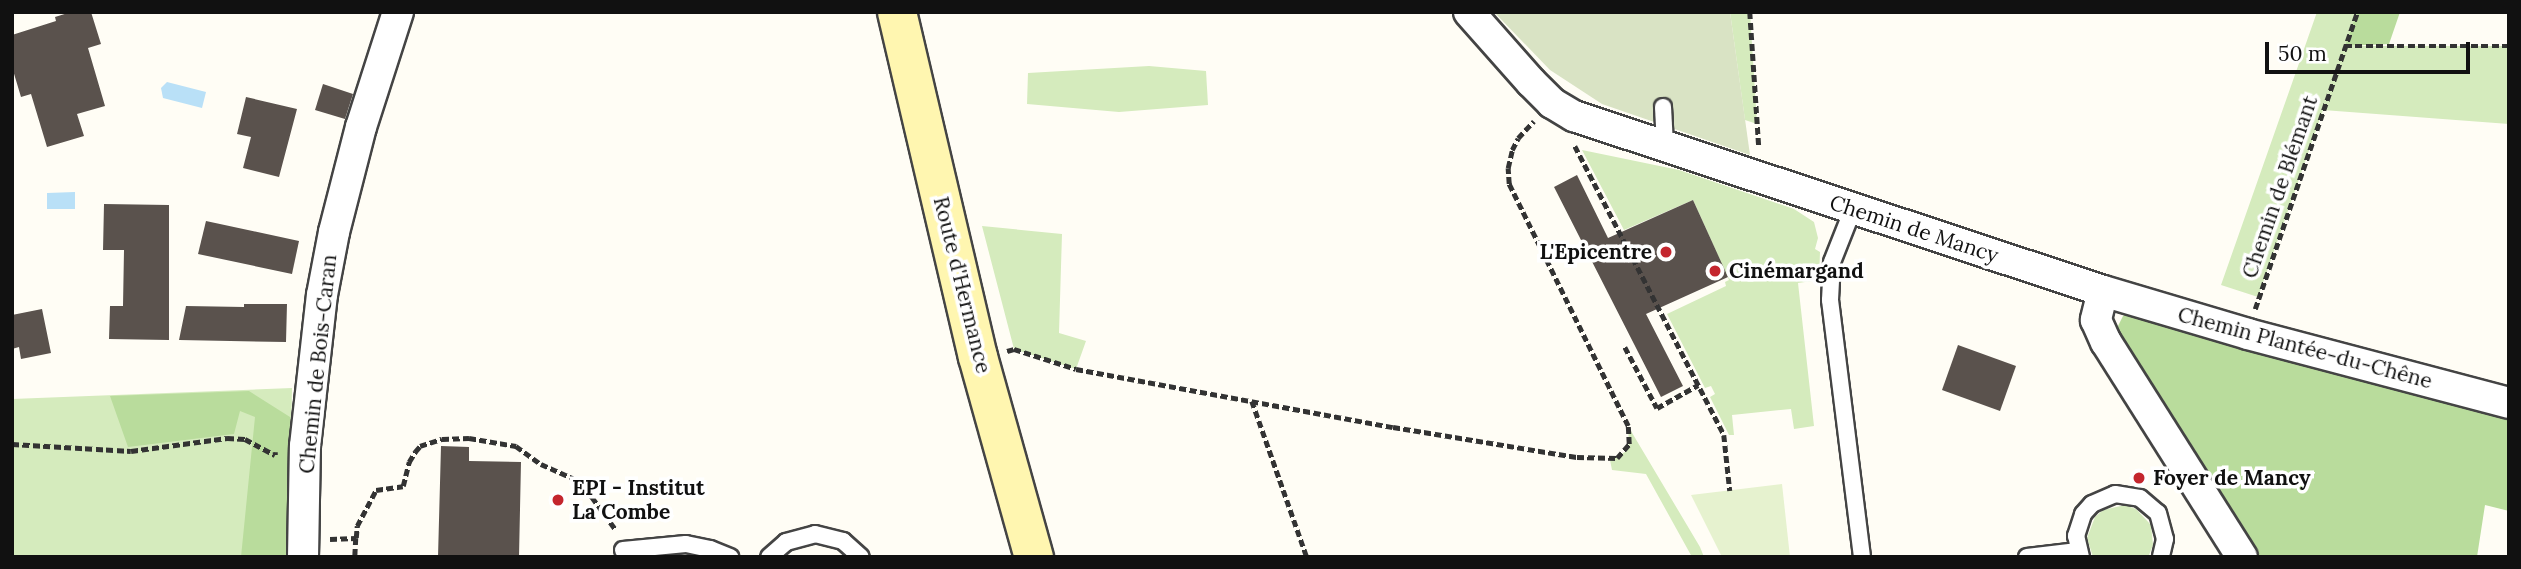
<!DOCTYPE html>
<meta charset="utf-8">
<style>
body{margin:0}
#map{position:relative;width:2521px;height:569px;overflow:hidden;background:#fffdf5;font-family:Lora,serif}
div>[style]{position:absolute}
[style*='--x']{left:calc(var(--x)*1px);top:calc(var(--y)*1px);width:calc(var(--w)*1px);rotate:calc(var(--a)*1deg)}
.green>*{inset:0;background:#d5ebbd}
.forest>*{inset:0;background:#b9dc9c}
.cemetery>*{inset:0;background:#d9e3c4}
.pitch>*{inset:0;background:#e6f2cf}
.water>*{inset:0;background:#b9e0f7}
.building>*{inset:0;background:#5a524d}
.path>*{height:4.5px;margin-top:-2.25px;transform-origin:0;background:repeating-linear-gradient(90deg,#333 0 7px,transparent 0 10.5px)}
.roads{filter:drop-shadow(2px 0 #444) drop-shadow(-2px 0 #444) drop-shadow(0 2px #444) drop-shadow(0 -2px #444)}
.service>*{height:16px;margin:-8px;padding:0 8px;transform-origin:8px;border-radius:8px;background:#fff}
.minor>*{height:30px;margin:-15px;padding:0 15px;transform-origin:15px;border-radius:15px;background:#fff}
.secondary>*{height:38px;margin:-19px;padding:0 19px;transform-origin:19px;border-radius:19px;background:#fff6b0}
.dots>*{width:19px;height:19px;translate:-50% -50%;box-sizing:border-box;border:4px solid #fff;border-radius:50%}
span{translate:-50% -50%;white-space:nowrap;text-align:center;line-height:1.15;-webkit-text-stroke:7px #fff;paint-order:stroke}
.street-label{font-size:21px;color:#111}
.poi-label{font-size:21px;color:#111;font-weight:700}
.right{translate:-100% -50%;text-align:right}
.left{translate:0 -50%;text-align:left}
.frame{position:absolute;inset:0;border:14px solid #111;pointer-events:none}
.scale{position:absolute;left:2265px;top:42px;width:205px;height:32px;box-sizing:border-box;border:4px solid #111;border-top:0;padding-left:9px;font-size:21px;line-height:24px;white-space:nowrap;color:#111;-webkit-text-stroke:5px #fff;paint-order:stroke}
</style>
<div id="map">
<div class="green">
<i style="clip-path:polygon(1730px 12px,1750px 12px,1757px 124px,1745px 120px)"></i>
<i style="clip-path:polygon(2317px 12px,2357px 12px,2346px 46px,2509px 46px,2509px 124px,2323px 110px,2258px 297px,2221px 285px)"></i>
<i style="clip-path:polygon(1149px 66px,1206px 71px,1208px 105px,1119px 112px,1027px 104px,1028px 73px)"></i>
<i style="clip-path:polygon(1582px 150px,1679px 170px,1794px 209px,1814px 222px,1818px 238px,1815px 249px,1820px 252px,1819px 280px,1798px 283px,1814px 426px,1794px 429px,1791px 409px,1732px 415px,1734px 435px,1729px 435px,1710px 397px,1715px 394px,1711px 386px,1705px 388px,1667px 314px,1726px 286px,1725px 282px,1729px 280px,1693px 200px,1624px 230px)"></i>
<i style="clip-path:polygon(982px 226px,1062px 234px,1059px 333px,1086px 341px,1076px 369px,1014px 349px)"></i>
<i style="clip-path:polygon(292px 388px,289px 557px,12px 557px,12px 399px)"></i>
<i style="clip-path:polygon(1628px 426px,1700px 547px,1704px 557px,1692px 557px,1646px 474px,1612px 470px,1610px 460px,1625px 452px,1629px 444px)"></i>
<i style="clip-path:polygon(2125px 505px,2136px 509px,2151px 525px,2153px 545px,2149px 555px,2093px 557px,2087px 538px,2095px 517px,2103px 510px)"></i>
</div>
<div class="forest">
<i style="clip-path:polygon(2357px 12px,2400px 12px,2389px 44px,2345px 46px)"></i>
<i style="clip-path:polygon(2136px 308px,2292px 363px,2509px 417px,2509px 511px,2485px 505px,2477px 557px,2254px 557px,2114px 334px,2123px 316px)"></i>
<i style="clip-path:polygon(249px 391px,290px 417px,289px 557px,241px 557px,255px 417px,240px 411px,234px 434px,128px 447px,110px 396px)"></i>
</div>
<div class="cemetery">
<i style="clip-path:polygon(1494px 12px,1730px 12px,1750px 155px,1602px 104px,1550px 70px)"></i>
</div>
<div class="pitch">
<i style="clip-path:polygon(1782px 484px,1790px 557px,1722px 557px,1691px 495px)"></i>
</div>
<div class="water">
<i style="clip-path:polygon(167px 82px,206px 92px,202px 108px,163px 98px,161px 88px)"></i>
<i style="clip-path:polygon(75px 192px,75px 209px,47px 209px,47px 193px)"></i>
</div>
<div class="building">
<i style="clip-path:polygon(71px 12px,91px 12px,101px 44px,88px 48px,105px 106px,77px 114px,84px 136px,47px 147px,31px 94px,21px 97px,12px 67px,12px 35px,56px 21px,55px 17px)"></i>
<i style="clip-path:polygon(323px 84px,353px 94px,345px 119px,315px 110px)"></i>
<i style="clip-path:polygon(246px 97px,297px 109px,279px 177px,243px 168px,251px 137px,237px 134px)"></i>
<i style="clip-path:polygon(1577px 175px,1608px 238px,1693px 200px,1728px 277px,1646px 314px,1683px 386px,1661px 397px,1554px 187px)"></i>
<i style="clip-path:polygon(104px 204px,169px 205px,169px 340px,109px 339px,110px 306px,123px 306px,124px 250px,103px 250px)"></i>
<i style="clip-path:polygon(206px 221px,299px 241px,292px 274px,198px 254px)"></i>
<i style="clip-path:polygon(244px 304px,287px 304px,286px 342px,179px 340px,186px 306px,244px 307px)"></i>
<i style="clip-path:polygon(42px 309px,51px 353px,21px 359px,19px 347px,12px 349px,12px 315px)"></i>
<i style="clip-path:polygon(1958px 345px,2016px 366px,2000px 411px,1942px 390px)"></i>
<i style="clip-path:polygon(441px 446px,469px 447px,469px 461px,521px 462px,519px 557px,438px 557px)"></i>
</div>
<div class="path">
<i style="--x:1750;--y:12;--w:136;--a:86.2"></i>
<i style="--x:2345;--y:46;--w:164;--a:0"></i>
<i style="--x:1575;--y:146;--w:325;--a:62.7"></i>
<i style="--x:1724;--y:435;--w:56;--a:83.9"></i>
<i style="--x:2255;--y:309;--w:314;--a:-71"></i>
<i style="--x:1625;--y:347;--w:69;--a:62.3"></i>
<i style="--x:1657;--y:408;--w:47;--a:-29.3"></i>
<i style="--x:1007;--y:351;--w:7;--a:-16"></i>
<i style="--x:1014;--y:349;--w:65;--a:17.9"></i>
<i style="--x:1076;--y:369;--w:322;--a:10.4"></i>
<i style="--x:1393;--y:427;--w:186;--a:9.3"></i>
<i style="--x:1577;--y:457;--w:40;--a:1.4"></i>
<i style="--x:1617;--y:458;--w:18;--a:-49"></i>
<i style="--x:1629;--y:444;--w:18;--a:-93"></i>
<i style="--x:1628;--y:426;--w:270;--a:-116.2"></i>
<i style="--x:1509;--y:184;--w:16;--a:-94"></i>
<i style="--x:1508;--y:168;--w:18;--a:-77"></i>
<i style="--x:1512;--y:150;--w:13;--a:-63"></i>
<i style="--x:1518;--y:138;--w:23;--a:-47"></i>
<i style="--x:1252;--y:401;--w:165;--a:70.6"></i>
<i style="--x:12;--y:444;--w:119;--a:3.4"></i>
<i style="--x:131;--y:451;--w:97;--a:-7.7"></i>
<i style="--x:227;--y:438;--w:18;--a:3"></i>
<i style="--x:245;--y:439;--w:34;--a:28"></i>
<i style="--x:275;--y:455;--w:3;--a:-90"></i>
<i style="--x:356;--y:538;--w:12;--a:-85"></i>
<i style="--x:357;--y:526;--w:41;--a:-62.2"></i>
<i style="--x:376;--y:490;--w:27;--a:-8"></i>
<i style="--x:403;--y:486;--w:25;--a:-76"></i>
<i style="--x:409;--y:462;--w:12;--a:-59"></i>
<i style="--x:415;--y:452;--w:8;--a:-50"></i>
<i style="--x:420;--y:446;--w:23;--a:-18"></i>
<i style="--x:442;--y:439;--w:27;--a:-2"></i>
<i style="--x:469;--y:438;--w:48;--a:9.7"></i>
<i style="--x:516;--y:446;--w:31;--a:36"></i>
<i style="--x:541;--y:464;--w:35;--a:24"></i>
<i style="--x:573;--y:478;--w:27;--a:45"></i>
<i style="--x:592;--y:497;--w:41;--a:54"></i>
<i style="--x:330;--y:539;--w:26;--a:-2"></i>
<i style="--x:356;--y:538;--w:19;--a:93"></i>
</div>
<div class="roads">
<div class="service">
<i style="--x:1663;--y:107;--w:39;--a:87"></i>
<i style="--x:1853;--y:209;--w:57;--a:111.6"></i>
<i style="--x:1832;--y:262;--w:38;--a:93"></i>
<i style="--x:1830;--y:300;--w:259;--a:82.9"></i>
<i style="--x:623;--y:550;--w:63;--a:-5.4"></i>
<i style="--x:686;--y:544;--w:25;--a:12"></i>
<i style="--x:710;--y:549;--w:22;--a:22"></i>
<i style="--x:769;--y:557;--w:23;--a:-41"></i>
<i style="--x:786;--y:542;--w:30;--a:-15"></i>
<i style="--x:815;--y:534;--w:29;--a:14"></i>
<i style="--x:843;--y:541;--w:24;--a:42"></i>
<i style="--x:2027;--y:557;--w:51;--a:-6.7"></i>
<i style="--x:2081;--y:557;--w:22;--a:-103"></i>
<i style="--x:2076;--y:536;--w:23;--a:-72"></i>
<i style="--x:2083;--y:514;--w:13;--a:-48"></i>
<i style="--x:2092;--y:504;--w:25;--a:-23"></i>
<i style="--x:2115;--y:494;--w:25;--a:9"></i>
<i style="--x:2140;--y:498;--w:23;--a:40"></i>
<i style="--x:2158;--y:513;--w:27;--a:75"></i>
<i style="--x:2165;--y:539;--w:18;--a:103"></i>
</div>
<div class="minor">
<i style="--x:1469;--y:12;--w:94;--a:48.5"></i>
<i style="--x:1531;--y:82;--w:30;--a:45"></i>
<i style="--x:1552;--y:103;--w:26;--a:31"></i>
<i style="--x:1574;--y:116;--w:557;--a:18.3"></i>
<i style="--x:2103;--y:291;--w:151;--a:16.5"></i>
<i style="--x:2248;--y:334;--w:270;--a:14.8"></i>
<i style="--x:2103;--y:291;--w:30;--a:104"></i>
<i style="--x:2096;--y:320;--w:24;--a:66"></i>
<i style="--x:2106;--y:342;--w:254;--a:57.7"></i>
<i style="--x:303;--y:557;--w:111;--a:-89"></i>
<i style="--x:305;--y:446;--w:152;--a:-83.6"></i>
<i style="--x:322;--y:295;--w:64;--a:-79.2"></i>
<i style="--x:334;--y:232;--w:108;--a:-75.6"></i>
<i style="--x:361;--y:127;--w:121;--a:-72.2"></i>
</div>
<div class="secondary">
<i style="--x:897;--y:12;--w:354;--a:76.8"></i>
<i style="--x:978;--y:357;--w:208;--a:74.4"></i>
</div>
</div>
<div class="dots">
<i style="left:1666px;top:252px;background:#c4262e"></i>
<i style="left:1715px;top:271px;background:#c4262e"></i>
<i style="left:2139px;top:478px;background:#c4262e"></i>
<i style="left:558px;top:500px;background:#c4262e"></i>
</div>
<div class="street-label">
<span style="left:2280px;top:187px;rotate:-71deg">Chemin de Blémant</span>
<span style="left:1914px;top:229px;rotate:18deg">Chemin de Mancy</span>
<span style="left:962px;top:285px;rotate:76deg">Route d'Hermance</span>
<span style="left:2305px;top:348px;rotate:15deg">Chemin Plantée-du-Chêne</span>
<span style="left:318px;top:364px;rotate:-84deg">Chemin de Bois-Caran</span>
</div>
<div class="poi-label">
<span class="right" style="left:1652px;top:252px">L'Epicentre</span>
<span class="left" style="left:1729px;top:271px">Cinémargand</span>
<span class="left" style="left:2153px;top:478px">Foyer de Mancy</span>
<span class="left" style="left:572px;top:500px">EPI - Institut<br>La Combe</span>
</div>
<div class="frame"></div>
<div class="scale">50 m</div>
</div>
